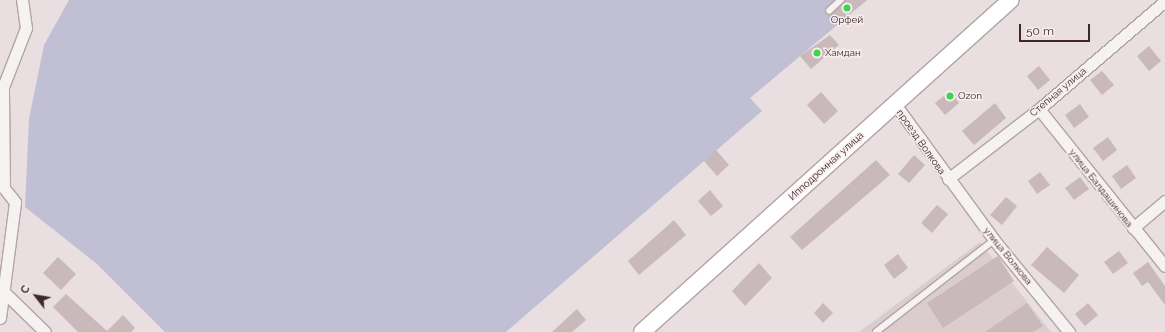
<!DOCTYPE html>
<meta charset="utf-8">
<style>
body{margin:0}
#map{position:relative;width:1165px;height:332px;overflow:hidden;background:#e9dfe0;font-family:Raleway,sans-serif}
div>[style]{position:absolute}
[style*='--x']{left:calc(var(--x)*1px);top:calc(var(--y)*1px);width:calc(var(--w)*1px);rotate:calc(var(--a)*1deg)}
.built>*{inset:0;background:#dbcdce}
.green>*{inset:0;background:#c0bfd3}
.building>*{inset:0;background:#c9b9ba}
.roads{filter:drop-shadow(1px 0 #b3a4a5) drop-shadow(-1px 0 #b3a4a5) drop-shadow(0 1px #b3a4a5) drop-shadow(0 -1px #b3a4a5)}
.service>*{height:5.5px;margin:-2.75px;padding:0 2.75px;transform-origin:2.75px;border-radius:2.75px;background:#f7f2f2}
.minor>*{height:11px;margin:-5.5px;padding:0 5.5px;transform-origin:5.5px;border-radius:5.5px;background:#f7f2f2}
.secondary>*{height:16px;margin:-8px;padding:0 8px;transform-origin:8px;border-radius:8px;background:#fff}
.dots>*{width:11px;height:11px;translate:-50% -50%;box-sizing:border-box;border:2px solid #f6eeef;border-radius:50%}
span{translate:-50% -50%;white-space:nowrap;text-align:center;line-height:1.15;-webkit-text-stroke:3px #f6eeef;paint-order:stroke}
.poi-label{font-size:10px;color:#412729}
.left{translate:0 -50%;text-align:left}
.street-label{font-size:10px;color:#412729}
.north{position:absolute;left:16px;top:276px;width:40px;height:40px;-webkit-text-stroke:3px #f6eeef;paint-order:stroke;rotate:301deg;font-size:11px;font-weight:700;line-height:16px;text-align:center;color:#412729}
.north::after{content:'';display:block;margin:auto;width:14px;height:18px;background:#412729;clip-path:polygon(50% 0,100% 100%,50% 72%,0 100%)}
.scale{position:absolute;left:1019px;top:24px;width:71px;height:18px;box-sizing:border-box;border:2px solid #412729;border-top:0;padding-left:5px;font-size:12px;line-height:14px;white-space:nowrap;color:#412729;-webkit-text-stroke:3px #f6eeef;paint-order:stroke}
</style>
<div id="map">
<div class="built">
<i style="clip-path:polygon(980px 242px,1051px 332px,859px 332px)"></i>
</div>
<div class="green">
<i style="clip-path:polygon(69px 0,867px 0,750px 98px,762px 111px,506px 332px,165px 332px,97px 264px,25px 207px,29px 119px,44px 45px)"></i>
</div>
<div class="building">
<i style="clip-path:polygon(846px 0,867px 0,836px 25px,828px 16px)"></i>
<i style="clip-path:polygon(830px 35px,839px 45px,811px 69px,800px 56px)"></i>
<i style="clip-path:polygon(1149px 46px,1161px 61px,1149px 71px,1137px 56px)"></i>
<i style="clip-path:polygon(1039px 66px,1050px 80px,1038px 90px,1027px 76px)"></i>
<i style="clip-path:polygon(1102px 71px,1114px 85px,1102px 95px,1090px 80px)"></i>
<i style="clip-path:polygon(950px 91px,959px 103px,945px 115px,935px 103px)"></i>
<i style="clip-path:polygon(821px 92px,838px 111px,824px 124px,807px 105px)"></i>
<i style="clip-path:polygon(995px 103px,1006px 118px,974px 145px,962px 131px)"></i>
<i style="clip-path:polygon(1080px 104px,1089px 117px,1074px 128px,1065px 115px)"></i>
<i style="clip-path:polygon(1108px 137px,1117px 150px,1103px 161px,1093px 148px)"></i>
<i style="clip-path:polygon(716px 150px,729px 165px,717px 176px,704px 161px)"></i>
<i style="clip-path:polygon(914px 155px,925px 165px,909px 183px,898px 174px)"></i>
<i style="clip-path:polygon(876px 160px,890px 175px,802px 250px,790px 237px)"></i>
<i style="clip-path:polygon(1127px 165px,1136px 178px,1121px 189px,1112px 176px)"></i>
<i style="clip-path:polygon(1040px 172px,1050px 185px,1037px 194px,1028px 181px)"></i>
<i style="clip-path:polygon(1080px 177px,1089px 189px,1074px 200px,1065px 188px)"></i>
<i style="clip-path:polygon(710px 190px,723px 206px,711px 216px,698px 201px)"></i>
<i style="clip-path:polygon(1006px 197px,1017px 206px,1002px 225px,990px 215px)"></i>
<i style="clip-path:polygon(937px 205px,948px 214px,932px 233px,921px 223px)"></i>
<i style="clip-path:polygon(674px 220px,686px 235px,639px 275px,628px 261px)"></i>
<i style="clip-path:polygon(1047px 247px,1079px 275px,1064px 293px,1031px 265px)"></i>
<i style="clip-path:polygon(1119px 251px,1128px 263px,1113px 274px,1104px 262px)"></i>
<i style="clip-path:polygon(898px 254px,908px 268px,894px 279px,884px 265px)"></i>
<i style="clip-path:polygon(998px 256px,1014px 281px,943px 328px,927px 303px)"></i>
<i style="clip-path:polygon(58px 257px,76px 274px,61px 290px,43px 273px)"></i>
<i style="clip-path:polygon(1148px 262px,1165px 286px,1165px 305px,1148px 282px,1142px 286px,1133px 273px)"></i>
<i style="clip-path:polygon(759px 263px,772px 278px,745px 306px,732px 291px)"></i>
<i style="clip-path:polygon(66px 294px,107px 331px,123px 315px,135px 328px,131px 332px,78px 332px,53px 307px)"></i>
<i style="clip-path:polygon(823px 303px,833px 313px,823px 323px,814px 313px)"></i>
<i style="clip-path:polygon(1027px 303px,1043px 326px,1033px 332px,985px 332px)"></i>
<i style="clip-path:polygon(1088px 303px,1098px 315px,1085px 326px,1075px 314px)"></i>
<i style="clip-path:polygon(577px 309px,586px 320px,572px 332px,552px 332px)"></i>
</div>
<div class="roads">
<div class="service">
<i style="--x:829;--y:11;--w:16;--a:-43"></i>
<i style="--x:876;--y:332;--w:150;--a:-37.9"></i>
</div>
<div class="minor">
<i style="--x:895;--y:104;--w:168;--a:53.9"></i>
<i style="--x:994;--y:240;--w:119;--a:50.8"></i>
<i style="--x:1039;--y:109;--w:201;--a:51.3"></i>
<i style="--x:948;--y:179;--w:115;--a:-37.6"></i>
<i style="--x:1039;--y:109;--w:166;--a:-40.6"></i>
<i style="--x:1133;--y:228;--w:42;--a:-40.2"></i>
<i style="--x:4;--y:292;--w:57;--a:44.3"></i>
<i style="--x:0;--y:318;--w:117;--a:-82.6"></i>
<i style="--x:15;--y:202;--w:18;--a:-128"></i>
<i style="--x:4;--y:188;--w:101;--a:-90.6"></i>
<i style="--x:3;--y:87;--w:63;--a:-68.7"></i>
<i style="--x:26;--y:28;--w:28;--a:-98"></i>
</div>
<div class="secondary">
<i style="--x:642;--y:332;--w:496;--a:-42"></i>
</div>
</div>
<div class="dots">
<i style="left:847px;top:8px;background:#3dd54f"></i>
<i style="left:817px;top:53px;background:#3dd54f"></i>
<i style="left:950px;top:96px;background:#3dd54f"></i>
</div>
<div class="poi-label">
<span style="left:847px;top:20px">Орфей</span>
<span class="left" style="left:825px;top:53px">Хамдан</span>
<span class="left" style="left:958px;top:96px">Ozon</span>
</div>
<div class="street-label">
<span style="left:1058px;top:92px;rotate:-40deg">Степная улица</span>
<span style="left:921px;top:142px;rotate:55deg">проезд Волкова</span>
<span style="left:826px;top:166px;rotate:-42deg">Ипподромная улица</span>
<span style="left:1101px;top:188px;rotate:52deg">улица Балдашинова</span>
<span style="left:1008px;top:256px;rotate:51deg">улица Волкова</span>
</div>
<div class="north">С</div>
<div class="scale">50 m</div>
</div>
